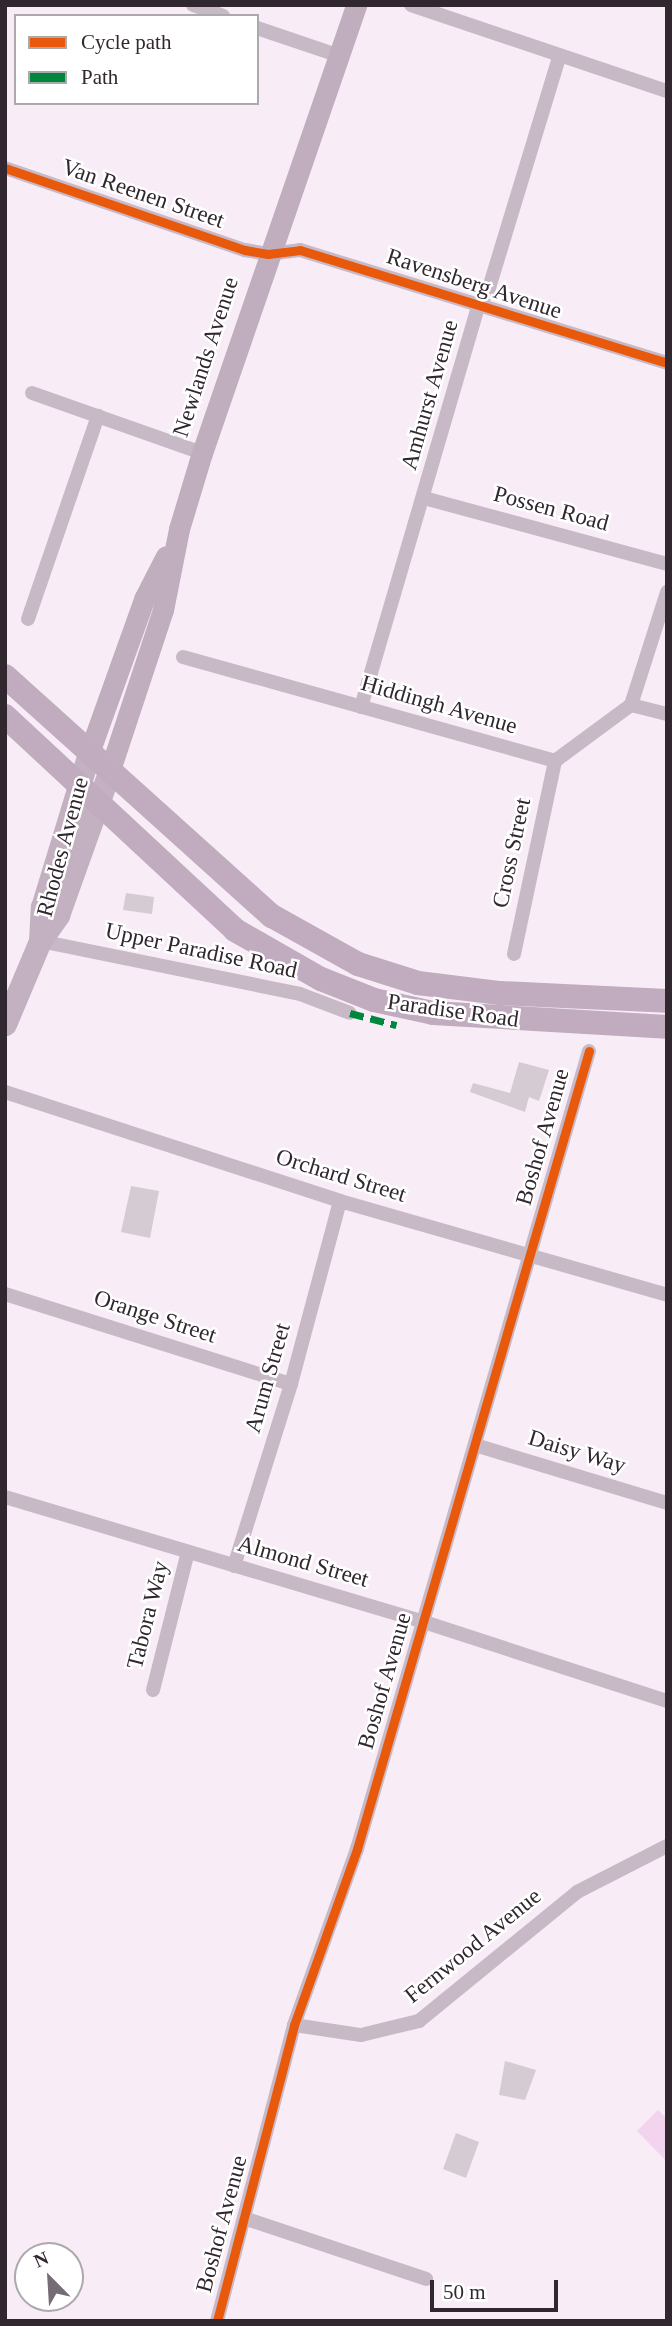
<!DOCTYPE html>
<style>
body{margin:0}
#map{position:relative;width:672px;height:2326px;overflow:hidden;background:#f8edf7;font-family:Georgia,serif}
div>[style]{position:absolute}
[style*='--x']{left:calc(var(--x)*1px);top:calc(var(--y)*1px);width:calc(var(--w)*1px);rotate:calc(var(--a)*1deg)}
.green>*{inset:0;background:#f2d4ef}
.building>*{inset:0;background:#d4cbd3}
.minor>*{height:14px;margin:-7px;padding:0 7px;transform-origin:7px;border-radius:7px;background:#c8b9c7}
.secondary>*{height:21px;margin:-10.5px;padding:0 10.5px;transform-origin:10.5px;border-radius:10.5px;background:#c0aebe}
.primary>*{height:23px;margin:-11.5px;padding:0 11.5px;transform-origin:11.5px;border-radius:11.5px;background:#c3b0c1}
.trunk>*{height:24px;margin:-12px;padding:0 12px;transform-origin:12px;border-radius:12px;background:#c0acbe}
.quiet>*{height:7px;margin-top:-3.5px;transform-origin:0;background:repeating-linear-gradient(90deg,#00873e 0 14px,transparent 0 21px)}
.cycleway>*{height:9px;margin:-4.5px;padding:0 4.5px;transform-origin:4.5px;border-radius:4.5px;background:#e8590c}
span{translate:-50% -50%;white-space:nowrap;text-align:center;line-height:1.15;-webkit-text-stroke:5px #fff;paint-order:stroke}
.street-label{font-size:23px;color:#30272f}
.frame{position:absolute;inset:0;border:7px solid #30272f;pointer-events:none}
.legend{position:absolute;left:14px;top:14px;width:245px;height:91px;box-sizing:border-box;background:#fff;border:2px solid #aca9ac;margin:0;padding:9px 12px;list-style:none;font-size:21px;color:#30272f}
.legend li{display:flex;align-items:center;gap:14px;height:35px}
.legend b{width:35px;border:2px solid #aca9ac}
.north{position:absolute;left:14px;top:2242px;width:70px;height:70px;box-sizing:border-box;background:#fff;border:2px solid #aca9ac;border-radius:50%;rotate:336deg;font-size:19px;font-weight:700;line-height:28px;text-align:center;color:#30272f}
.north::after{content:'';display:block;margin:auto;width:24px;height:32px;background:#766c75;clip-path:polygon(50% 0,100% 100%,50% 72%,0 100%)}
.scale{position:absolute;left:430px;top:2280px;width:128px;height:32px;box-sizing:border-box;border:4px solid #30272f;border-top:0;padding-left:9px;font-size:21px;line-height:24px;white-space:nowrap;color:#30272f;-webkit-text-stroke:5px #fff;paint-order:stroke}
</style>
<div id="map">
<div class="green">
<i style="clip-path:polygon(658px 2110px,667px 2119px,667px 2162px,637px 2131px)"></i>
</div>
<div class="building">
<i style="clip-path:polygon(126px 893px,154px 897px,152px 914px,123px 910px)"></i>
<i style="clip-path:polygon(519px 1062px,549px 1070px,539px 1101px,529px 1097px,525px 1112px,470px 1092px,473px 1083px,510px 1093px)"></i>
<i style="clip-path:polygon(131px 1186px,159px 1191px,150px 1238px,121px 1232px)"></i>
<i style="clip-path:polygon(505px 2061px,536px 2070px,525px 2100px,499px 2095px)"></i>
<i style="clip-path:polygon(456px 2133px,479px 2142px,466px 2178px,443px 2169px)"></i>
</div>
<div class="minor">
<i style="--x:193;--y:5;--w:32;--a:20"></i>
<i style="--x:411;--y:5;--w:270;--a:18.6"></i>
<i style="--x:257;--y:28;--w:84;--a:18.6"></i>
<i style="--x:5;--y:168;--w:254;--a:18.9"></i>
<i style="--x:245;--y:250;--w:23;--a:10"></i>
<i style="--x:268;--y:254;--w:32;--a:-7"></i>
<i style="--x:300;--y:250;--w:384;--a:17.1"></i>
<i style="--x:32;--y:393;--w:180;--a:19.4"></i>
<i style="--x:424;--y:498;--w:252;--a:15.2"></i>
<i style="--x:28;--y:619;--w:215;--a:-71"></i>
<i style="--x:183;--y:657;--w:386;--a:15.6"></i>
<i style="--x:555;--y:761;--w:94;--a:-36.4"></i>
<i style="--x:631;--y:705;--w:37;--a:14"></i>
<i style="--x:631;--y:705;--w:119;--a:-72.3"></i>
<i style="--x:361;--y:707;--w:416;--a:-73.7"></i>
<i style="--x:478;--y:308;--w:23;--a:-61"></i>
<i style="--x:489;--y:288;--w:240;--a:-73.1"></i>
<i style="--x:40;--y:941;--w:265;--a:11.5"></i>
<i style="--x:300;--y:994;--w:53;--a:20.8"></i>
<i style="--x:514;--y:954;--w:197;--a:-78"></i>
<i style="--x:5;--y:1092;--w:352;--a:18"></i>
<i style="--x:340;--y:1201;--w:340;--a:16"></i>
<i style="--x:5;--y:1294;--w:300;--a:17.5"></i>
<i style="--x:475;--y:1445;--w:201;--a:16.8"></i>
<i style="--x:5;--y:1497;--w:434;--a:16.6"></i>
<i style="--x:421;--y:1621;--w:259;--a:18"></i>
<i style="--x:234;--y:1566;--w:191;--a:-72.6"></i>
<i style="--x:291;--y:1384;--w:189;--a:-75"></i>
<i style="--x:153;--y:1690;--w:142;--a:-75.8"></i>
<i style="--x:294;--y:2025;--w:68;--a:8.5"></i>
<i style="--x:361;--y:2035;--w:60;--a:-13.6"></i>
<i style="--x:419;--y:2021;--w:204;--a:-39.2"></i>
<i style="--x:577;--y:1892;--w:101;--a:-27.1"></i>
<i style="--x:244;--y:2218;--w:192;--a:18.5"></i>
<i style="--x:217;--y:2321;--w:306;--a:-75.4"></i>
<i style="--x:294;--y:2025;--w:187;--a:-70.3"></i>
<i style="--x:357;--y:1849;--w:831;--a:-73.79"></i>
</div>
<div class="secondary">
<i style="--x:89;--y:753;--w:164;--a:-70.3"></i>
<i style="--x:144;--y:599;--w:48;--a:-62.9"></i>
<i style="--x:110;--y:770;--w:169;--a:-71.7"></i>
<i style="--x:163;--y:610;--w:83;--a:-78.8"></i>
<i style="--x:179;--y:529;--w:79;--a:-73.2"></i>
<i style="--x:202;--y:453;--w:474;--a:-71"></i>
</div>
<div class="primary">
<i style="--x:40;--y:941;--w:34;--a:-87"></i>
<i style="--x:42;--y:907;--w:161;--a:-73"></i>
<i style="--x:5;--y:1024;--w:90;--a:-67.1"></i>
<i style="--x:40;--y:941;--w:32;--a:-55"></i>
<i style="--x:58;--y:915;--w:154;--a:-70.3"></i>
</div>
<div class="trunk">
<i style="--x:5;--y:676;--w:359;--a:42"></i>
<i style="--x:272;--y:916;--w:98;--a:29.2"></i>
<i style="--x:358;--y:964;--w:63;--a:17.6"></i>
<i style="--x:418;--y:983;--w:83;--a:7"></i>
<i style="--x:500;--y:993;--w:167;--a:2.7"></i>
<i style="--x:5;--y:716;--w:314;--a:42.9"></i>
<i style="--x:235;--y:930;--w:99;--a:29.7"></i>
<i style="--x:321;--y:979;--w:57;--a:21.6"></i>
<i style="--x:374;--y:1000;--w:60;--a:12.4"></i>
<i style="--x:433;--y:1013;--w:234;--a:3.4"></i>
</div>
<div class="quiet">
<i style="--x:350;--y:1013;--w:48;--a:14.6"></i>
</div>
<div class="cycleway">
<i style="--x:5;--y:168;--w:254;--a:18.9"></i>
<i style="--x:245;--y:250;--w:23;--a:10"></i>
<i style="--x:268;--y:254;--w:32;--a:-7"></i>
<i style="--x:300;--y:250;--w:384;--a:17.1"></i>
<i style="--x:217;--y:2321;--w:306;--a:-75.4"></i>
<i style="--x:294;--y:2025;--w:187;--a:-70.3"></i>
<i style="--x:357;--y:1849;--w:831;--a:-73.79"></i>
</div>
<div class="street-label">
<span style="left:143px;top:194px;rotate:19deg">Van Reenen Street</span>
<span style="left:474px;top:284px;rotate:18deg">Ravensberg Avenue</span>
<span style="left:206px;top:357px;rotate:-72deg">Newlands Avenue</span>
<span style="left:430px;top:395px;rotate:-74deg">Amhurst Avenue</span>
<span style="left:551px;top:509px;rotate:15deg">Possen Road</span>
<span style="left:439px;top:705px;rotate:16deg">Hiddingh Avenue</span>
<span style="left:63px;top:847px;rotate:-75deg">Rhodes Avenue</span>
<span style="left:512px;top:853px;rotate:-78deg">Cross Street</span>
<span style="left:201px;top:951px;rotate:12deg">Upper Paradise Road</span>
<span style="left:453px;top:1011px;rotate:8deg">Paradise Road</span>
<span style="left:543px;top:1137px;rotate:-74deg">Boshof Avenue</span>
<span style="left:341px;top:1176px;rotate:17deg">Orchard Street</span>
<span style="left:155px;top:1317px;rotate:18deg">Orange Street</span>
<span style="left:268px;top:1378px;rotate:-74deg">Arum Street</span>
<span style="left:577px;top:1452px;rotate:17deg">Daisy Way</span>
<span style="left:303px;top:1562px;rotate:16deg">Almond Street</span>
<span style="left:148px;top:1615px;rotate:-76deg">Tabora Way</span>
<span style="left:385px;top:1681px;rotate:-74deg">Boshof Avenue</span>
<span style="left:473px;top:1946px;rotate:-39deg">Fernwood Avenue</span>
<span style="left:222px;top:2224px;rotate:-75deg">Boshof Avenue</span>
</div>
<div class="frame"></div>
<ul class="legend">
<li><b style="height:9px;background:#e8590c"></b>Cycle path</li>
<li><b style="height:9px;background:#00873e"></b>Path</li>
</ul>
<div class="north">N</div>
<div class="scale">50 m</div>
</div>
